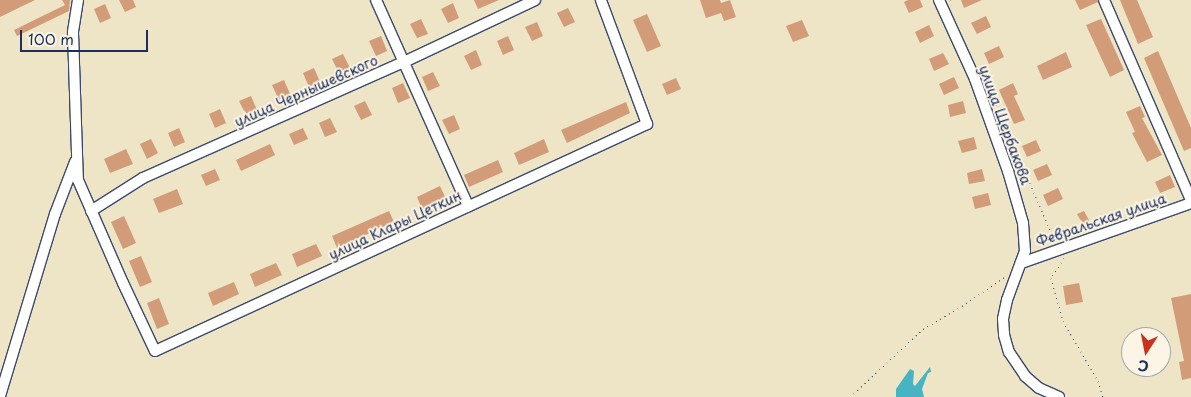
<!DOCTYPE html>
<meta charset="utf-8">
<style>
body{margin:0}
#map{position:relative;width:1191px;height:397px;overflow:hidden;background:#ede5c5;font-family:"Playpen Sans",sans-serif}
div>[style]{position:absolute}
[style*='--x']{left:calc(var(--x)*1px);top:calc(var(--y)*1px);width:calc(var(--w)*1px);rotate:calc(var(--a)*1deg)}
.water>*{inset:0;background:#47b4c3}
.building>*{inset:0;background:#d29c79}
.path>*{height:1px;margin-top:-0.5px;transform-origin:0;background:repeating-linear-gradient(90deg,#3a4a6d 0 1px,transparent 0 5px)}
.roads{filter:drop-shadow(1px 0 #3a4a6d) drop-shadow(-1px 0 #3a4a6d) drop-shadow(0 1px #3a4a6d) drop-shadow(0 -1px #3a4a6d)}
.minor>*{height:10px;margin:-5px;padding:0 5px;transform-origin:5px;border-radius:5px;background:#fff}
span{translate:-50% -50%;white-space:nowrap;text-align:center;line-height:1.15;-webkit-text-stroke:4px #fcf5e5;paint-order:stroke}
.street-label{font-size:14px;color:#1b2f5e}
.north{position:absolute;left:1121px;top:327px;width:50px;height:50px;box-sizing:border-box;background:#fcf5e5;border:1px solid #a2a6af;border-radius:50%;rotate:191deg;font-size:14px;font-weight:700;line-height:20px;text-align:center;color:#1b2f5e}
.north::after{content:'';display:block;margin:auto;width:18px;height:22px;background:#c8321e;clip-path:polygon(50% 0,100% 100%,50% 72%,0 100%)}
.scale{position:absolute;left:20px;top:30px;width:128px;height:22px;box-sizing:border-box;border:2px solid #1b2f5e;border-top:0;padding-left:6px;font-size:15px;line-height:18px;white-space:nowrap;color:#1b2f5e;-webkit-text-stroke:4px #fcf5e5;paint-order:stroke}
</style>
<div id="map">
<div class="water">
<i style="clip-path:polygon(930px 367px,931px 372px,928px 373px,922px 389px,924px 397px,896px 397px,896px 389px,910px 369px,914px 371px,913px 384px,915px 386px)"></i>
</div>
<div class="building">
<i style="clip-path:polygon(0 0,35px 0,0 17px)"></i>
<i style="clip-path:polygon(62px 0,70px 0,69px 11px,17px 36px,14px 30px,65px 5px)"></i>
<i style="clip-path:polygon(119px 0,133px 0,136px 7px,125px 12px)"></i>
<i style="clip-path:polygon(474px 0,499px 0,478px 9px)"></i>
<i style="clip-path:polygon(700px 0,720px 0,721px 3px,730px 0,736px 17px,724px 21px,721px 13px,706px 18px)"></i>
<i style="clip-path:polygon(908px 0,920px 0,923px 7px,909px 13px,904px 2px)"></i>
<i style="clip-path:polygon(961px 0,982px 0,964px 8px)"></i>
<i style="clip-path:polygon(1075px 0,1097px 0,1098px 2px,1080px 10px)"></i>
<i style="clip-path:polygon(1120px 0,1137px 0,1153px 37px,1138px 44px)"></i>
<i style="clip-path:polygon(453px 3px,459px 18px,448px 23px,441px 9px)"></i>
<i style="clip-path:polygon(105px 4px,111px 18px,100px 23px,94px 9px)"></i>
<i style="clip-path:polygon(568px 8px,575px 22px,564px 27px,557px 13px)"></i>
<i style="clip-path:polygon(647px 14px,661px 46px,647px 52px,633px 20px)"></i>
<i style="clip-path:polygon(986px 16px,991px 27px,977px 34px,971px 23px)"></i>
<i style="clip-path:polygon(421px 19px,428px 34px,417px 38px,410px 24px)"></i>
<i style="clip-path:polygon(1101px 19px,1124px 70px,1110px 77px,1086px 25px)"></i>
<i style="clip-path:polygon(802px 20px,809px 36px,793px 42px,786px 26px)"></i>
<i style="clip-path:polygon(537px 22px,543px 36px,532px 41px,525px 27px)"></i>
<i style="clip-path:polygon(929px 25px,934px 36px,920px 43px,915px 32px)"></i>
<i style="clip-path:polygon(381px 36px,387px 51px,376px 56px,369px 41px)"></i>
<i style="clip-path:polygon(508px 36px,514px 50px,503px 55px,497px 41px)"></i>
<i style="clip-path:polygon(999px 46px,1004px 57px,989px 64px,984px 53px)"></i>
<i style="clip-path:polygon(476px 50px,482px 65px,471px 70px,464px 56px)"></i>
<i style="clip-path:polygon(1158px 51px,1191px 128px,1191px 148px,1184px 151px,1144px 58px)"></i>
<i style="clip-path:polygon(1066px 52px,1072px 67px,1043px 80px,1037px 66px)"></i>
<i style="clip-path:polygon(943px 53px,949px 64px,934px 71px,929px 59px)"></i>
<i style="clip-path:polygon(343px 54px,350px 68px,339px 73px,332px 59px)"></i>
<i style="clip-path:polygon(314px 68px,320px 82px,309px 87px,303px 73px)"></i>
<i style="clip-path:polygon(433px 72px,440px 86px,428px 91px,422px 77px)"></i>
<i style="clip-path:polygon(954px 77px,959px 88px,944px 95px,939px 84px)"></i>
<i style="clip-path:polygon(676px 78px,681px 89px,667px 95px,662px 84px)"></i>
<i style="clip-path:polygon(284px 80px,290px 94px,279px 100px,272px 85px)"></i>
<i style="clip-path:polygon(403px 83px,410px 98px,398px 103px,392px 88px)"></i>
<i style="clip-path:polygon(1013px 83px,1018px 94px,1014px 96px,1025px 120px,1014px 124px,999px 90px)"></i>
<i style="clip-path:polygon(251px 96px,257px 110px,246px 115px,239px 101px)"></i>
<i style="clip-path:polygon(365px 101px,372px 115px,361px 120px,354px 106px)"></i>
<i style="clip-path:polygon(963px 101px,966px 113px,950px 117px,948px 105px)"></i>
<i style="clip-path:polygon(626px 102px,630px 113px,567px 143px,561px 130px)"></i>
<i style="clip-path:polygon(1140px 106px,1145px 117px,1142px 118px,1162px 155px,1147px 162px,1132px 133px,1135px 132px,1126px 112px)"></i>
<i style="clip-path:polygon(220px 109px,226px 123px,215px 128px,209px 114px)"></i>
<i style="clip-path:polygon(454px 115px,460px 129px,449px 134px,442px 120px)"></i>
<i style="clip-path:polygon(330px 118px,337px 132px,325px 137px,319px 123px)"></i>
<i style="clip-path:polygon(179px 128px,185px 142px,174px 147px,168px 133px)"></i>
<i style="clip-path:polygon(303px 128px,308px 139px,294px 145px,289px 134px)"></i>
<i style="clip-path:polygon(974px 137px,977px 149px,962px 153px,958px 141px)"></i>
<i style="clip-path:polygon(151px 139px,158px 153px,147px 159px,140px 144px)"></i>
<i style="clip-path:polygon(544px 139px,549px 152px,519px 165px,514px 153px)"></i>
<i style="clip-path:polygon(1036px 140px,1041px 151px,1027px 157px,1022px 146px)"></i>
<i style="clip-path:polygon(270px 144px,275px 155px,241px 171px,236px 160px)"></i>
<i style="clip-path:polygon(126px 149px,133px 164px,110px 173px,104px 159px)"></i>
<i style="clip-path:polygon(498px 160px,503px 172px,469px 187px,464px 175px)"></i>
<i style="clip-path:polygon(1047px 164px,1052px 175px,1038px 181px,1033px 170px)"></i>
<i style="clip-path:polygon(215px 169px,220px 180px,206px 186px,201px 175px)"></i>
<i style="clip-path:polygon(982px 169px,985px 181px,969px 184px,967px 173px)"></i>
<i style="clip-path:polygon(1170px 175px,1175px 187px,1160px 193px,1155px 182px)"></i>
<i style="clip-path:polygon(440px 186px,446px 199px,422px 209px,417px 197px)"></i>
<i style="clip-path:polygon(1058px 188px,1063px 199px,1048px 206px,1043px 195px)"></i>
<i style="clip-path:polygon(177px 189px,183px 204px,159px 213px,153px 199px)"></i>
<i style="clip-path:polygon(988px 193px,991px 205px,975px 209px,972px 197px)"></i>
<i style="clip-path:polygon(389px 211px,394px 222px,337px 248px,332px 236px)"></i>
<i style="clip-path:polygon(1084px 211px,1090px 222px,1083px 225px,1077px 214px)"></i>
<i style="clip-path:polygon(124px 216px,136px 243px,123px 249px,111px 222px)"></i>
<i style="clip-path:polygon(316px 244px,322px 256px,297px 267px,292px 254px)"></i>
<i style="clip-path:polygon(141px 256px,152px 282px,140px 287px,129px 261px)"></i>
<i style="clip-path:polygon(276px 263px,282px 275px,255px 287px,250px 274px)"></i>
<i style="clip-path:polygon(234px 282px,239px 294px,213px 306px,208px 293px)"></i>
<i style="clip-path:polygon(1079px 283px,1083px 302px,1066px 305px,1063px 286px)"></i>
<i style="clip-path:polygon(1191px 294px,1191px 378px,1182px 380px,1179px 362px,1184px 361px,1171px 298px)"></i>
<i style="clip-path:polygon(159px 298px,169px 324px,157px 329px,147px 303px)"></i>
</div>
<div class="path">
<i style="--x:950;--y:0;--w:5;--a:68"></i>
<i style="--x:990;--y:91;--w:163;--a:66.6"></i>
<i style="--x:1064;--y:258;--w:24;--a:123"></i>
<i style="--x:1051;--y:278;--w:45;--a:74.4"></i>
<i style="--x:1063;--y:321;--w:69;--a:59.7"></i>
<i style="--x:1098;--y:381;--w:17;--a:73"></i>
<i style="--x:850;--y:397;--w:100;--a:-43"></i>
<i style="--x:923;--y:329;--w:45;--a:-30.5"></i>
<i style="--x:962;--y:306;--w:53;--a:-34.3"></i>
</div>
<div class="roads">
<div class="minor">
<i style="--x:78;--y:0;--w:33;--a:99"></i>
<i style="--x:73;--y:33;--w:147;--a:88.1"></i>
<i style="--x:78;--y:180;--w:112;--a:66.4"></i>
<i style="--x:123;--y:283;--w:75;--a:64.8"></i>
<i style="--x:155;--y:351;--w:542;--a:-24.77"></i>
<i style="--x:647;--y:124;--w:132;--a:-110.4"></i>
<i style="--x:376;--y:0;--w:226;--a:65.9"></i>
<i style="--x:939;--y:0;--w:87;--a:65.5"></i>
<i style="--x:975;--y:79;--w:98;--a:70.3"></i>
<i style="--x:1008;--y:171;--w:54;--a:73.9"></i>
<i style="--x:1023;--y:223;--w:28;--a:86"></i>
<i style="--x:1025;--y:251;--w:52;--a:110.2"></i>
<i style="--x:1007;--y:300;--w:19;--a:102"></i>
<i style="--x:1003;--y:319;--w:16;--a:86"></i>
<i style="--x:1004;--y:335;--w:18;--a:74"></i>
<i style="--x:1009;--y:352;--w:29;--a:56"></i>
<i style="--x:1025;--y:376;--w:18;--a:41"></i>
<i style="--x:1039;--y:388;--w:22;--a:24"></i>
<i style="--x:1104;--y:0;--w:218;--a:66.5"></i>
<i style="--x:91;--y:211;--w:62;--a:-32.4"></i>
<i style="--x:143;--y:178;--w:286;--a:-24"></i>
<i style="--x:404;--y:62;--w:145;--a:-25.3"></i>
<i style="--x:1021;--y:263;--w:180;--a:-19.4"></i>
<i style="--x:0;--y:396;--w:190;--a:-73.2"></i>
<i style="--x:55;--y:214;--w:56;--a:-69"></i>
</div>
</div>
<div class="street-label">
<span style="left:306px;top:91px;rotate:-24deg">улица Чернышевского</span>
<span style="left:1005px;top:125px;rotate:70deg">улица Щербакова</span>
<span style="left:1101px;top:220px;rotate:-19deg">Февральская улица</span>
<span style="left:395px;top:225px;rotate:-25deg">улица Клары Цеткин</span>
</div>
<div class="north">С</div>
<div class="scale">100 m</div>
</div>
